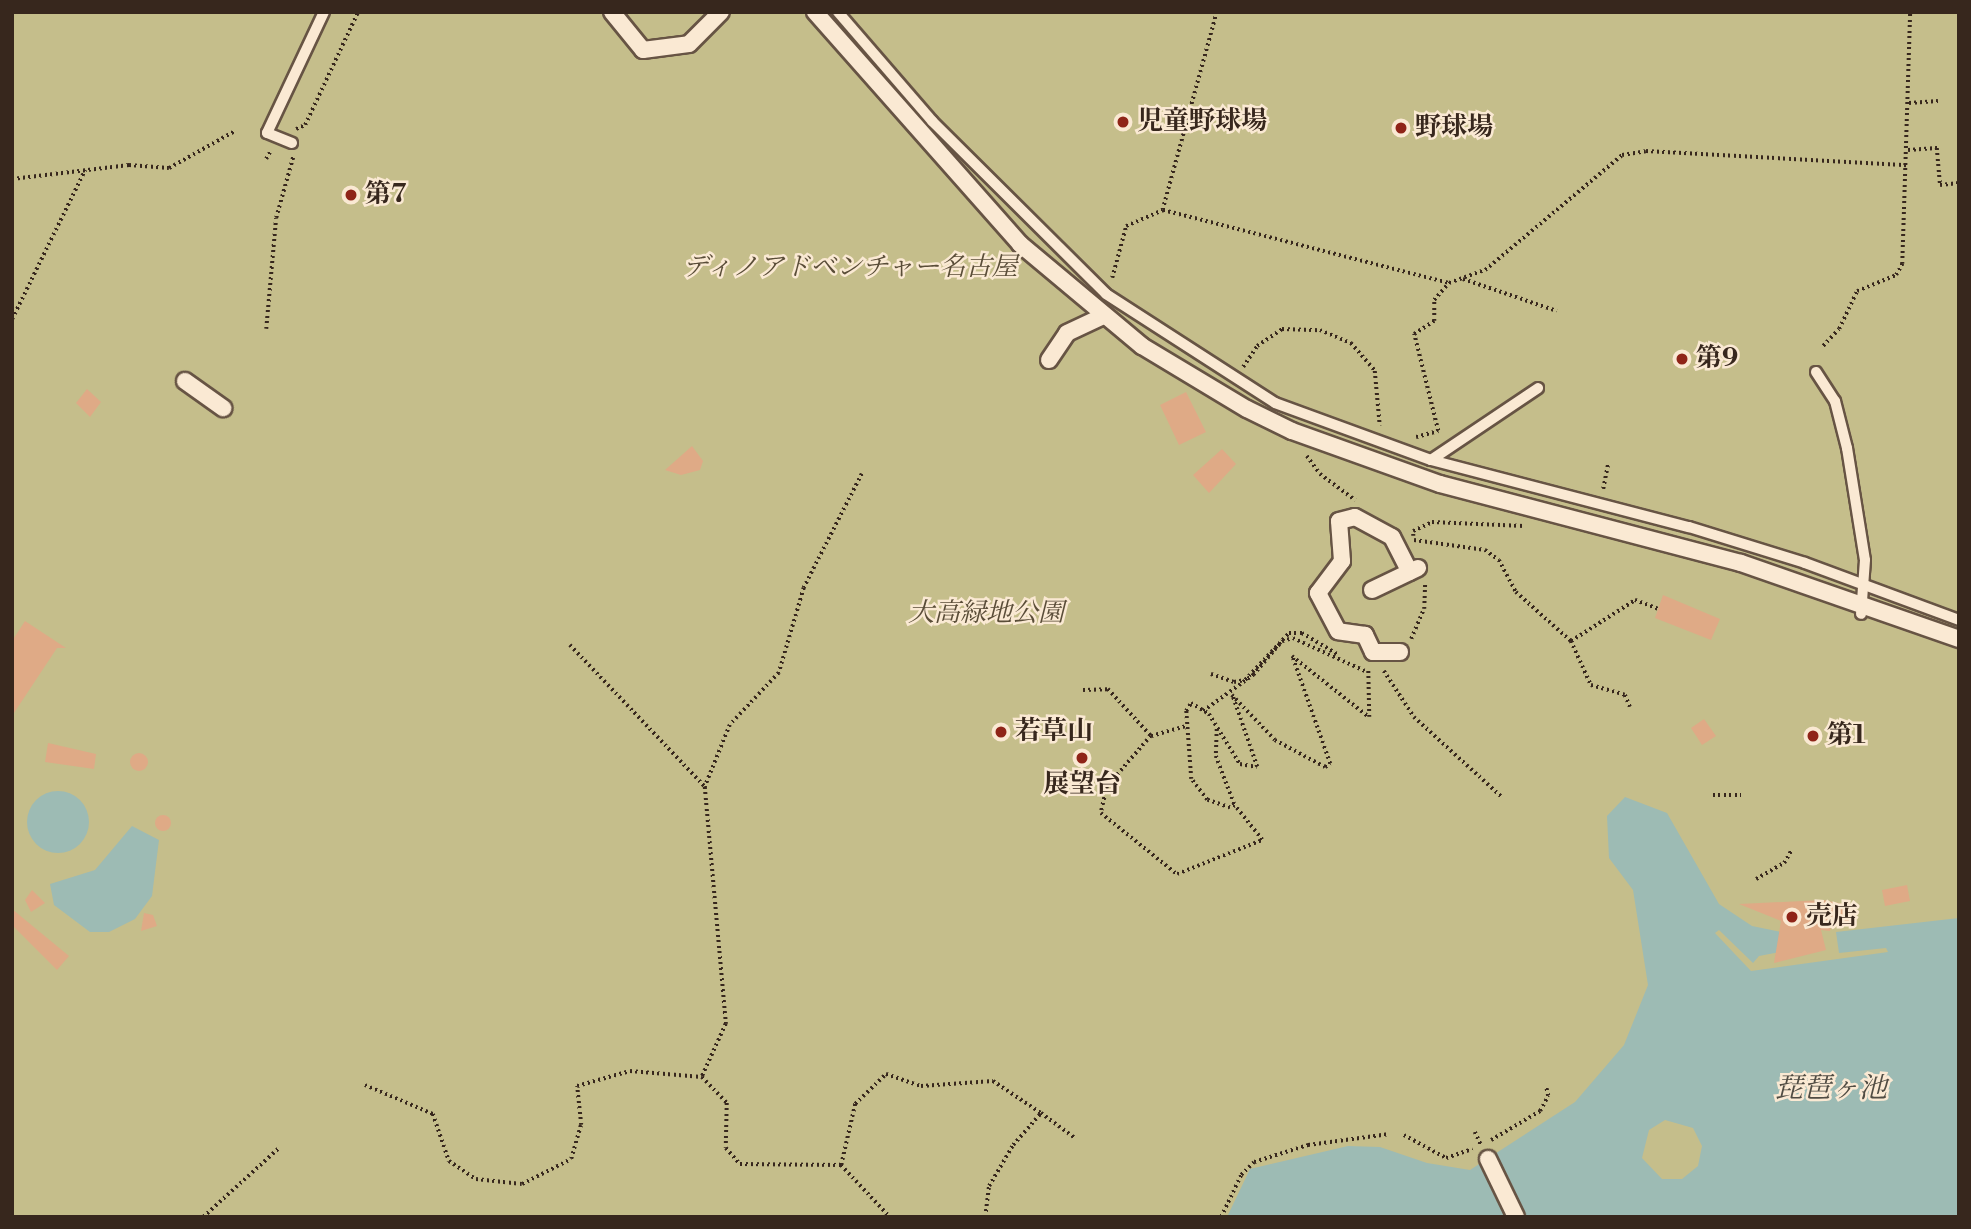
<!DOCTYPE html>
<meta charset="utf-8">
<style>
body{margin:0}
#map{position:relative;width:1971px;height:1229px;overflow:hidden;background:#f7ddbb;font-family:"Libre Bodoni","Noto Serif JP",serif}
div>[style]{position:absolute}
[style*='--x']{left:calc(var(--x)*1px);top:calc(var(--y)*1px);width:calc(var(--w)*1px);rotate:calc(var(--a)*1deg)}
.green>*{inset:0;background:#c5be8b}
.water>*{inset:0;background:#9dbbb4}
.round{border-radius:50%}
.building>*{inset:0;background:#dfaa86}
.path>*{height:3.5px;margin-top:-1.75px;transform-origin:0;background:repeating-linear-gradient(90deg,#37271d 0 2px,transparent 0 5.5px)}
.roads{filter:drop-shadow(2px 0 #675444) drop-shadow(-2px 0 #675444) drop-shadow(0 2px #675444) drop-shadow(0 -2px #675444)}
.service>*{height:10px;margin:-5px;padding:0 5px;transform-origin:5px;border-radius:5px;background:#fae9d3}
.pedestrian>*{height:16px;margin:-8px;padding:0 8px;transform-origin:8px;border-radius:8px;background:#fae9d3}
.dots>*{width:19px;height:19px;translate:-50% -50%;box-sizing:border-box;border:4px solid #fae9d3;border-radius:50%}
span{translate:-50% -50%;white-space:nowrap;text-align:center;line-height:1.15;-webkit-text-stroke:5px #fae9d3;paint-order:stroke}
.poi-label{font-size:26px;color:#37271d;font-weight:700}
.left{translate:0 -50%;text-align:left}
.park-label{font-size:26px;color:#5a4d38;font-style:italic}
.water-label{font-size:28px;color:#504c43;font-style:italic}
.frame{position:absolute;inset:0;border:14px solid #37271d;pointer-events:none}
</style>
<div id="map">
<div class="green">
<i style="clip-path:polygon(12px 12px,1959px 12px,1959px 1217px,12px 1217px)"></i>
</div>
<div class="water">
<i class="round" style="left:27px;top:791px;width:62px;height:62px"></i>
<i style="clip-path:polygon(evenodd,1625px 797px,1667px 813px,1719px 904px,1752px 926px,1795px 935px,1796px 949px,1759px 956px,1753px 963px,1719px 930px,1715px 933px,1751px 971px,1888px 952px,1886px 948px,1839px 953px,1836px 932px,1959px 918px,1959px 1217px,1227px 1217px,1250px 1169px,1348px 1146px,1380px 1147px,1427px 1163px,1470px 1170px,1575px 1102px,1624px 1045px,1648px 985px,1633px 890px,1609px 858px,1607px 816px,1625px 797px,1665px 1120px,1693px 1128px,1702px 1146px,1698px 1166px,1682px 1179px,1662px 1179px,1642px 1158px,1649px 1130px,1665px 1120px)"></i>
<i style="clip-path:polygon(132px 826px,159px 840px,152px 896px,135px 919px,109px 932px,90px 932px,54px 905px,50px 884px,95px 870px)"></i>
</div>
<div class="building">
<i style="clip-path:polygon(87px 389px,101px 402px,90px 417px,76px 403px)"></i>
<i style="clip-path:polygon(1186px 392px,1206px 432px,1179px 445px,1160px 405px)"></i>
<i style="clip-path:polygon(692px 446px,703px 461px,700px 470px,681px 475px,665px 470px)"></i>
<i style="clip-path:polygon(1222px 449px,1236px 464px,1209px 493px,1193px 475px)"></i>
<i style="clip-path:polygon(1663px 595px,1720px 619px,1711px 640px,1655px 618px)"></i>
<i style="clip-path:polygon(25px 621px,66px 648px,57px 648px,12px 716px,12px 641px)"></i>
<i style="clip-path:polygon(1704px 719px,1716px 736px,1702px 745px,1691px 728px)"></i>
<i style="clip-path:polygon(48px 743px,96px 754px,94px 769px,45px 762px)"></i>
<i class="round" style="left:130px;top:753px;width:18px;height:18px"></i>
<i class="round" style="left:155px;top:815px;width:16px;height:16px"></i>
<i style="clip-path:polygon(1907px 885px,1910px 901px,1885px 906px,1882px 890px)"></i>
<i style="clip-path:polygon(32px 890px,45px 903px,31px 912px,25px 900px)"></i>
<i style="clip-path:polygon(1823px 900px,1855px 906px,1851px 925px,1832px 920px,1830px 931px,1821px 930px,1826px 950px,1774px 963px,1781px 921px,1739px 904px)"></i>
<i style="clip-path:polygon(12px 909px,69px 956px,57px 970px,12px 925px)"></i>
<i style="clip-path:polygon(144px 913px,153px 915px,157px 926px,141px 931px)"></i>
</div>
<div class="path">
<i style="--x:1217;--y:12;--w:205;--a:105.3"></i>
<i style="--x:1163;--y:210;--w:295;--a:14.3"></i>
<i style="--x:1449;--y:283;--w:38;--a:-20"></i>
<i style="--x:1485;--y:270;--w:179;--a:-40"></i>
<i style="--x:1622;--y:155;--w:24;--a:-9"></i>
<i style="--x:1646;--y:151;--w:262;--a:3.1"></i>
<i style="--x:1909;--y:103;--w:29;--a:-4"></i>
<i style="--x:296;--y:129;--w:10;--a:-24"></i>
<i style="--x:305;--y:125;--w:125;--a:-64.9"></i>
<i style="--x:1937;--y:148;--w:37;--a:85"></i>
<i style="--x:1940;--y:185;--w:19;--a:-6"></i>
<i style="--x:1908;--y:150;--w:32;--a:-4"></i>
<i style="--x:266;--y:159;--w:10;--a:-61"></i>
<i style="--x:12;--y:179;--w:118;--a:-6.8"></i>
<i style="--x:129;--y:165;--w:40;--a:4.3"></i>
<i style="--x:169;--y:168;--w:76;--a:-29.3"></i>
<i style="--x:1112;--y:278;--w:54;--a:-74.9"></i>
<i style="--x:1126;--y:226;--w:40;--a:-23.4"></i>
<i style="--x:1463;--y:279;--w:99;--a:18.8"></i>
<i style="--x:12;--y:319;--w:166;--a:-63.9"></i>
<i style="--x:266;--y:329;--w:111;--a:-84.9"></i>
<i style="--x:276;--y:218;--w:63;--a:-74.4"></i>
<i style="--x:1823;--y:346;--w:23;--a:-47"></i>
<i style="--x:1839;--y:329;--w:42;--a:-64.7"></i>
<i style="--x:1857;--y:291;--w:42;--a:-22.3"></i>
<i style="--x:1896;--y:275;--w:13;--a:-61"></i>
<i style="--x:1902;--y:264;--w:252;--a:-88.2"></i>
<i style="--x:1243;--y:367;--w:25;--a:-56"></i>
<i style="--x:1257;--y:346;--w:30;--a:-34"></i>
<i style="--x:1282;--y:329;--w:38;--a:2"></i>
<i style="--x:1320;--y:330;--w:34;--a:23"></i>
<i style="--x:1351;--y:343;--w:37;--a:49"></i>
<i style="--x:1375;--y:371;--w:55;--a:84.8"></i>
<i style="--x:1416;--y:437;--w:23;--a:-15"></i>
<i style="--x:1438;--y:431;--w:100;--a:-103.9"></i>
<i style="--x:1414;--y:334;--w:24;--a:-33"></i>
<i style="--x:1434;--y:321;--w:21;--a:-90"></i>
<i style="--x:1434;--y:300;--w:23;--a:-49"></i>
<i style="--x:1307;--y:456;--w:22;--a:54"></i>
<i style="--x:1320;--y:474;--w:44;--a:36.6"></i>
<i style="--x:862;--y:474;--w:128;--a:117"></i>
<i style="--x:804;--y:588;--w:89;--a:106.4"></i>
<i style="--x:779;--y:673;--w:71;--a:133.3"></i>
<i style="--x:730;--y:725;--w:67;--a:112"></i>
<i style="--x:705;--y:787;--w:238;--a:84.9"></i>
<i style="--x:726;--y:1024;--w:58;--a:114.4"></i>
<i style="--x:702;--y:1077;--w:36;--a:46"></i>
<i style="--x:727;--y:1103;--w:45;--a:91.3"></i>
<i style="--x:726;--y:1148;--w:21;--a:49"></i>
<i style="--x:740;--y:1164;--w:101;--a:0.6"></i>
<i style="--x:841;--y:1165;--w:71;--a:46.7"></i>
<i style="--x:1603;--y:489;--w:25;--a:-79"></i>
<i style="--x:1413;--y:536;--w:5;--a:-90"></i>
<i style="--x:1413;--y:531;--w:21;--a:-25"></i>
<i style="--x:1432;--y:522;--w:92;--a:2.5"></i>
<i style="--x:1414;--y:540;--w:72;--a:8"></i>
<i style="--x:1485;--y:550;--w:17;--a:36"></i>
<i style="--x:1499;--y:560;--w:36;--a:62"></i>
<i style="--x:1516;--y:592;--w:74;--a:41.7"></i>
<i style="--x:1571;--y:641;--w:48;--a:65.6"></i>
<i style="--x:1591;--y:685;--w:35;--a:16"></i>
<i style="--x:1625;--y:695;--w:13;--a:67"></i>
<i style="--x:1411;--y:639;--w:33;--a:-67"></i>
<i style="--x:1424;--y:609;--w:25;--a:-88"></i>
<i style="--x:1571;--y:641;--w:76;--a:-32.6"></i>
<i style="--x:1635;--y:600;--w:25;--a:21"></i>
<i style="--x:570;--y:645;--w:196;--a:46.4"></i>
<i style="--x:1384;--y:671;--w:55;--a:56.9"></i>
<i style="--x:1414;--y:717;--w:120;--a:42.3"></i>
<i style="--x:1211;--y:674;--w:24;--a:19"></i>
<i style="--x:1234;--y:682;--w:11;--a:-10"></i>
<i style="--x:1245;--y:680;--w:64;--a:-46.9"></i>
<i style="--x:1289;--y:633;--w:13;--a:0"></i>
<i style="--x:1302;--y:633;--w:41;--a:31"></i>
<i style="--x:1083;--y:690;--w:25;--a:-2"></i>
<i style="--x:1108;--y:689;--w:64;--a:47.5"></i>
<i style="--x:1151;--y:736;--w:36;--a:-16"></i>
<i style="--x:1203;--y:711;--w:62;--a:-35.8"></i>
<i style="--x:1253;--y:675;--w:45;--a:-49.5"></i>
<i style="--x:1282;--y:641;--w:11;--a:-15"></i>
<i style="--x:1293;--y:638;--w:79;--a:24.6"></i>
<i style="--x:1217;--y:729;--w:27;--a:92"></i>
<i style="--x:1216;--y:756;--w:53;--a:69.2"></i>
<i style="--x:1235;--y:806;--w:5;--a:158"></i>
<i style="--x:1230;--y:808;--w:24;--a:-161"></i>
<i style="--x:1207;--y:800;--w:26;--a:-127"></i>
<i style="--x:1191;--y:779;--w:68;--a:-94.2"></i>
<i style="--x:1186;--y:711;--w:9;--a:-58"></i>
<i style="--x:1191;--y:703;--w:21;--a:31"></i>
<i style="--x:1209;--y:714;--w:59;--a:58.2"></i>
<i style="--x:1240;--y:764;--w:17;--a:10"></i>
<i style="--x:1257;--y:767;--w:76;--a:-109.1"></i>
<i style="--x:1232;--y:695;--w:62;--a:46.3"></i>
<i style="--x:1275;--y:740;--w:57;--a:28.4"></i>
<i style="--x:1325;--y:767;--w:6;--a:-31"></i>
<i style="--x:1330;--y:764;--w:114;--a:-109.4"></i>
<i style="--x:1292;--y:656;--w:98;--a:38.4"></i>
<i style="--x:1369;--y:717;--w:47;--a:-91.2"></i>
<i style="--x:1151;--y:736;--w:67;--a:130.8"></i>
<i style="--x:1107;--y:787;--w:27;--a:103"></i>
<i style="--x:1101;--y:813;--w:97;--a:38.8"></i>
<i style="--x:1177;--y:874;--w:92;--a:-21.8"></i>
<i style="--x:1262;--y:840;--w:43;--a:-128.5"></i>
<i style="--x:1713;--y:795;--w:28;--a:0"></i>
<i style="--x:1756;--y:879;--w:32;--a:-30"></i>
<i style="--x:1784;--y:863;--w:14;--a:-60"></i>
<i style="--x:365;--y:1085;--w:74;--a:23.1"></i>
<i style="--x:433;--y:1114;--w:50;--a:71.2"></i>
<i style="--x:449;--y:1161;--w:32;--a:34"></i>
<i style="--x:476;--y:1179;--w:46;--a:6.2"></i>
<i style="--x:522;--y:1184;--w:55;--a:-27"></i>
<i style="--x:571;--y:1159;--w:35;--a:-74"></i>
<i style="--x:581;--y:1125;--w:39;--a:-96"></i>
<i style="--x:577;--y:1086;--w:55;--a:-15.8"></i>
<i style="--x:630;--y:1071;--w:72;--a:4.8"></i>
<i style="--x:1475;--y:1132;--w:14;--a:65"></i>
<i style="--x:1404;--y:1135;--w:48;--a:28.7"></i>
<i style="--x:1446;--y:1158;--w:28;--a:-19"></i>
<i style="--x:1491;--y:1140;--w:57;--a:-30.6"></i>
<i style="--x:1540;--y:1111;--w:17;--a:-62"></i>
<i style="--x:1548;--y:1096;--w:9;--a:-103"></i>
<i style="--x:841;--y:1165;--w:63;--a:-77.1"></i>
<i style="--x:855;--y:1104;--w:43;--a:-44.1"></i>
<i style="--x:886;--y:1074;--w:37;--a:19"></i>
<i style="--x:921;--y:1086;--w:72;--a:-4"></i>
<i style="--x:993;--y:1081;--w:58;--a:33.7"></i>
<i style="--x:203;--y:1217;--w:104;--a:-42.3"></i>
<i style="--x:985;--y:1217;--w:31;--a:-83"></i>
<i style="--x:989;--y:1186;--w:48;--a:-59.7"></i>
<i style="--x:1013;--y:1145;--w:43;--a:-48.8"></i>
<i style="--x:1041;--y:1113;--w:42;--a:36.3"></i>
<i style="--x:1221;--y:1217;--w:47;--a:-64.5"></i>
<i style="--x:1241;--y:1175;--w:18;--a:-45"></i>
<i style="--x:1254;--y:1162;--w:57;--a:-17.5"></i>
<i style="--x:1308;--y:1145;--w:82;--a:-7.7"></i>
</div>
<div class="roads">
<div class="service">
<i style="--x:838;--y:12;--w:144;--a:49.2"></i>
<i style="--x:932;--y:121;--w:245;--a:44.8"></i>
<i style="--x:1106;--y:294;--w:201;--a:32.8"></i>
<i style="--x:1275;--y:403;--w:166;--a:20.1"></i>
<i style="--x:1431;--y:460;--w:267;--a:14.6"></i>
<i style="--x:1689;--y:527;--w:121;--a:17.2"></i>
<i style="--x:1805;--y:563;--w:164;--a:20.3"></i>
<i style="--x:292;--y:143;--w:27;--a:-158"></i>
<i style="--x:267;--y:133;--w:134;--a:-64.8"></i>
<i style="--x:1816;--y:372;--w:35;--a:57"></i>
<i style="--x:1835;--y:401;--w:49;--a:75.7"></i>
<i style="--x:1847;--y:448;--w:113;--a:80.9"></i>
<i style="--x:1865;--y:560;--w:54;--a:94.2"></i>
<i style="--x:1431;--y:460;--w:129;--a:-33.9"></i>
</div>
<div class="pedestrian">
<i style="--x:612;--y:12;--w:49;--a:50.8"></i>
<i style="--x:643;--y:50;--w:46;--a:-7.4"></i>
<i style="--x:689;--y:44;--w:45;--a:-45"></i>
<i style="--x:815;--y:12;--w:310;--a:48.5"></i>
<i style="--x:1020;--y:244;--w:159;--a:39.9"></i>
<i style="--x:1142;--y:346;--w:122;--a:31"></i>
<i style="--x:1247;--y:409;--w:50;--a:26.1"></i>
<i style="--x:1292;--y:431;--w:157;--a:19.7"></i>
<i style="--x:1440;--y:484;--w:311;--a:14.7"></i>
<i style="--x:1741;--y:563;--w:231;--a:19.2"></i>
<i style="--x:1049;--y:360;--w:32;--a:-56"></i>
<i style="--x:1067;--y:333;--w:40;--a:-25"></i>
<i style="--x:185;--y:381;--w:47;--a:35.4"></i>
<i style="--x:1372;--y:590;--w:51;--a:-25.6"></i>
<i style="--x:1400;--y:652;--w:27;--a:180"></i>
<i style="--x:1373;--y:652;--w:19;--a:-115"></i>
<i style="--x:1365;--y:635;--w:27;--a:-172"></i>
<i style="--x:1338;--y:631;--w:43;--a:-117.8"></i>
<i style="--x:1318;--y:593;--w:40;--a:-53"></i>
<i style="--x:1342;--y:561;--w:40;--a:-94.3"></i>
<i style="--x:1339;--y:521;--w:16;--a:-14"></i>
<i style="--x:1355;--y:517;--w:42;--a:28.4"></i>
<i style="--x:1392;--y:537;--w:39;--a:63"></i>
<i style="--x:1488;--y:1159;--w:64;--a:64.2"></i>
</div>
</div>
<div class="dots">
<i style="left:1123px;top:122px;background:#8f2418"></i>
<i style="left:1401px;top:128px;background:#8f2418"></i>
<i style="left:351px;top:195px;background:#8f2418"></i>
<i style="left:1682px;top:359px;background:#8f2418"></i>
<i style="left:1001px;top:732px;background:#8f2418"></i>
<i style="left:1813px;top:736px;background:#8f2418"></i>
<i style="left:1082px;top:758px;background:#8f2418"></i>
<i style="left:1792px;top:917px;background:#8f2418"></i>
</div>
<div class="poi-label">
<span class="left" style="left:1137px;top:122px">児童野球場</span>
<span class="left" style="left:1415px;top:128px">野球場</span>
<span class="left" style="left:365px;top:195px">第7</span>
<span class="left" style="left:1696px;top:359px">第9</span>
<span class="left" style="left:1015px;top:732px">若草山</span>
<span class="left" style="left:1827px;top:736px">第1</span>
<span style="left:1082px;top:785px">展望台</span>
<span class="left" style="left:1806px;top:917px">売店</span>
</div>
<div class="park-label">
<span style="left:850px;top:268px">ディノアドベンチャー名古屋</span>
<span style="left:986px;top:614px">大高緑地公園</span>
</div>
<div class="water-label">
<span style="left:1831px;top:1089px">琵琶ヶ池</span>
</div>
<div class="frame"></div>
</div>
